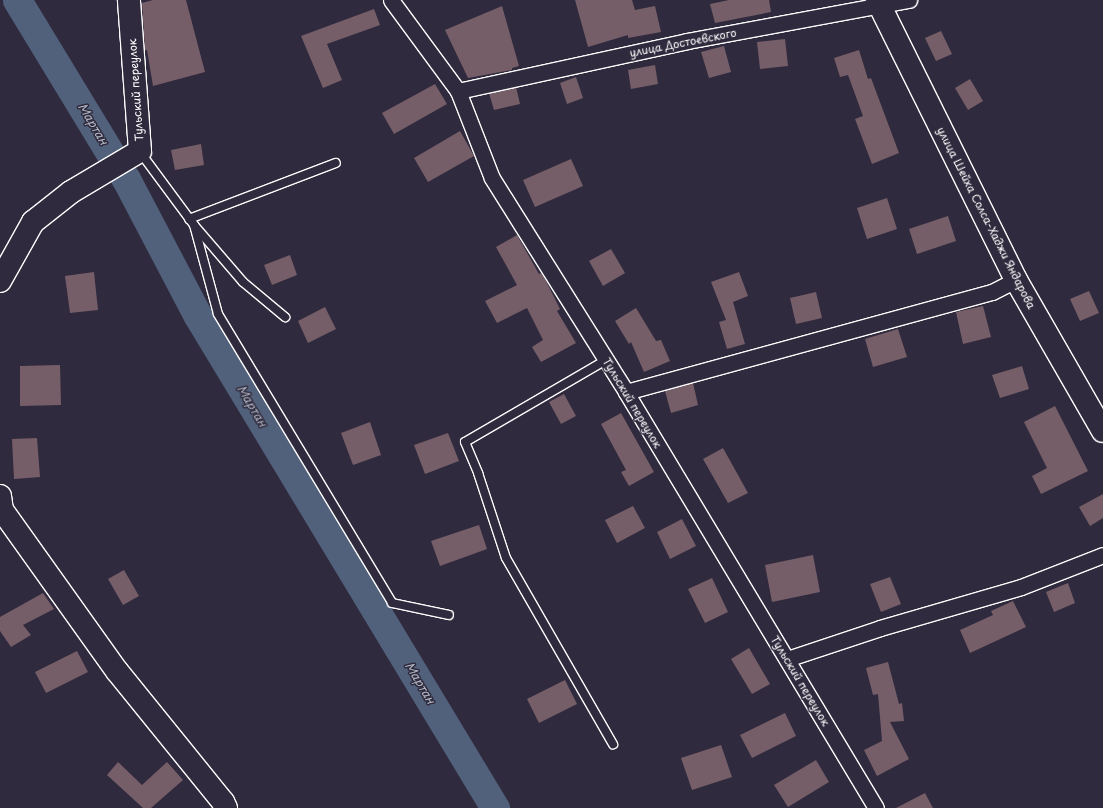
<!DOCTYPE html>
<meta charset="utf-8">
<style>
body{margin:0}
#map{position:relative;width:1103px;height:808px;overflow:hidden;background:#2f2a3d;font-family:"Playpen Sans",sans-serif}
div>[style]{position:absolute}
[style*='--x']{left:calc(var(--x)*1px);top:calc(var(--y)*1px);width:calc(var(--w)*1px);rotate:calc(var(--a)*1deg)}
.river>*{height:29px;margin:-14.5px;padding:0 14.5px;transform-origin:14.5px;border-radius:14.5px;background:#51607b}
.building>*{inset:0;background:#765e68}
.roads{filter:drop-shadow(1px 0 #fff) drop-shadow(-1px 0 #fff) drop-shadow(0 1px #fff) drop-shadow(0 -1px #fff)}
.lane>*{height:8px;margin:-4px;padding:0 4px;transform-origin:4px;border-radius:4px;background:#2f2a3d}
.street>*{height:15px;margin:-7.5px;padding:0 7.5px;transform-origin:7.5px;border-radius:7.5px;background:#2f2a3d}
.secondary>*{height:22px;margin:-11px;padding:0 11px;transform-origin:11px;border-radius:11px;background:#2f2a3d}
span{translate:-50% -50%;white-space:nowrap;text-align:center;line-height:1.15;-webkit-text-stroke:3px #2f2a3d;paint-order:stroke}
.street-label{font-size:11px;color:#fff}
.water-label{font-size:12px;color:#b1b7c4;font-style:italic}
</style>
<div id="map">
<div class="river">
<i style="--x:17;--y:0;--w:210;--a:58.7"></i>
<i style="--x:126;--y:179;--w:155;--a:62.3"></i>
<i style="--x:198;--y:316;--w:575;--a:58.88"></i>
</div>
<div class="building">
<i style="clip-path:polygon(153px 0,186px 0,205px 72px,153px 86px,147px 50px,145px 50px,142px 3px)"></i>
<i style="clip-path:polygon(575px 0,632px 0,635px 10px,655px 6px,661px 32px,628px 38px,628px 35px,588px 47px)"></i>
<i style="clip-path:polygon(729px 0,769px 0,771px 12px,715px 23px,710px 4px)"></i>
<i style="clip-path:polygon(502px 6px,519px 66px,512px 68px,512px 70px,468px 78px,445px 30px)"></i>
<i style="clip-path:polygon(374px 9px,380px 25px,327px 44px,342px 80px,323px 88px,301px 36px)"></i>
<i style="clip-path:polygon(941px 31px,952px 54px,936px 61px,925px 38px)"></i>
<i style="clip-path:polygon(785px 39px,788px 66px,760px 69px,757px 42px)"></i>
<i style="clip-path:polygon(724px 46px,731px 72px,709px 78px,701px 52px)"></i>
<i style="clip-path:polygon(859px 50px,868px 79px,871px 78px,899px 153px,872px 164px,855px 119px,863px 116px,848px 75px,840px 77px,834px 58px)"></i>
<i style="clip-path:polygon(655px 65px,658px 84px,631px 89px,628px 70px)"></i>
<i style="clip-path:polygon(576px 77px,583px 98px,567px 104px,560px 83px)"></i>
<i style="clip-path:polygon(970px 79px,983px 101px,968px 110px,955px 88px)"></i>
<i style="clip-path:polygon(435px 84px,447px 104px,394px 134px,382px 113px)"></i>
<i style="clip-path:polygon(516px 87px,520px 104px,494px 110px,489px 93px)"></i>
<i style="clip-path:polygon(460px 131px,474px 156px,428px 182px,414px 158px)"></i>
<i style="clip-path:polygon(201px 144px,204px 165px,175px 170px,171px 150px)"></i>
<i style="clip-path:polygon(571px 159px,583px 186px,535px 207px,523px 180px)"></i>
<i style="clip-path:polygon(887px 198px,897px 229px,867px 239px,857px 208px)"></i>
<i style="clip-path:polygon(948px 216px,956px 241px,917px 254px,909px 229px)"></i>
<i style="clip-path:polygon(517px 235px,539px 274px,541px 273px,545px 279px,560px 309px,557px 311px,576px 343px,541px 362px,532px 347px,543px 340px,527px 308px,497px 323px,485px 301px,517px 285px,496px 247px)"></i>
<i style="clip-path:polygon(611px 249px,625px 273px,603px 286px,589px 261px)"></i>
<i style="clip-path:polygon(290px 255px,297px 275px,272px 285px,264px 265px)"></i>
<i style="clip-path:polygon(94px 272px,98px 310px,70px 313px,65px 276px)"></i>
<i style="clip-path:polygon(739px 272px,748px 296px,733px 302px,745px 344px,727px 349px,719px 322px,726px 320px,711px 282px)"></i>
<i style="clip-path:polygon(1089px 291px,1099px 313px,1080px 321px,1070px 299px)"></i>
<i style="clip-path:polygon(816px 292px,822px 318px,796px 324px,790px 298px)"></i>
<i style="clip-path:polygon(983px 306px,991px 337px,963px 344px,956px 312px)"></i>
<i style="clip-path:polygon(325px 307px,336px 329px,308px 343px,298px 321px)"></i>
<i style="clip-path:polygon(636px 308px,656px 341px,661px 340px,670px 361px,644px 372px,631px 342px,629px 344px,615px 321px)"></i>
<i style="clip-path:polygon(898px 329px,907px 357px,873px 367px,865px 339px)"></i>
<i style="clip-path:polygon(60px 365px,61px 405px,20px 406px,20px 366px)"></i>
<i style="clip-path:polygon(1022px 366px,1029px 389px,1000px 398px,992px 375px)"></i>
<i style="clip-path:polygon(693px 383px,698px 405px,671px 413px,665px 391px)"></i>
<i style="clip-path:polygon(564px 394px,576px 416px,561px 424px,549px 402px)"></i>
<i style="clip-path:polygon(1055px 406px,1088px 471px,1041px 494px,1032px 476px,1047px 468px,1024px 422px)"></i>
<i style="clip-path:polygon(621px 413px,654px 472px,629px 486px,621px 472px,626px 470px,601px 424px)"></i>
<i style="clip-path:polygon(370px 422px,381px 455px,353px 465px,341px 433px)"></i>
<i style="clip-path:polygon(448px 433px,459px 461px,425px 474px,414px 445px)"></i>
<i style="clip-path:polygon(37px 438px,40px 477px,14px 479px,12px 439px)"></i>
<i style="clip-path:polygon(723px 448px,748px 493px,728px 503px,703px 459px)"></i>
<i style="clip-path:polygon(1103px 494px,1103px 518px,1090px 526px,1079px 507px)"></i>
<i style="clip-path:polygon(633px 506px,645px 528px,617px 543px,605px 520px)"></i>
<i style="clip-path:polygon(682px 519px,696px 546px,670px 559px,657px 532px)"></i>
<i style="clip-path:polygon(479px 525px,487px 549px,440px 566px,431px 541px)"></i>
<i style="clip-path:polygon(813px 555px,820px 592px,772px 602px,765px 565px)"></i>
<i style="clip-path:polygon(124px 570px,139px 596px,123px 605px,108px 579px)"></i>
<i style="clip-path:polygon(890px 577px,901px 604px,881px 612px,870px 584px)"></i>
<i style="clip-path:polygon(712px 578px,728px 612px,705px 623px,688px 589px)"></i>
<i style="clip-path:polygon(1068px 583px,1075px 603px,1054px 612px,1046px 592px)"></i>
<i style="clip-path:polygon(43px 593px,54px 609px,23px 625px,31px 635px,11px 647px,0 631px,0 617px)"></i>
<i style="clip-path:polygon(1013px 601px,1026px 627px,970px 653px,960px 630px,993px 615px,991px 611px)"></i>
<i style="clip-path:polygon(749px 648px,770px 684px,752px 694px,731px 659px)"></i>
<i style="clip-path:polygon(77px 651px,88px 672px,46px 693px,35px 672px)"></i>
<i style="clip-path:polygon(888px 662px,899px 704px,902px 703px,904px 721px,890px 722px,909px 759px,877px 776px,864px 750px,882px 741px,878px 694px,873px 695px,866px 668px)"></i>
<i style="clip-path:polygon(565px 680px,577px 704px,539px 723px,527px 699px)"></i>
<i style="clip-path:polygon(785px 713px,796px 736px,752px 758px,740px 735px)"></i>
<i style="clip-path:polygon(721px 745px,732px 777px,692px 790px,681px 758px)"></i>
<i style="clip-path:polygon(816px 760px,829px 782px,788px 807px,774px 785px)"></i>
<i style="clip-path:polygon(118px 762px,142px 785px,167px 762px,183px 780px,151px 808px,143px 808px,107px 775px)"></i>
<i style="clip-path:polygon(925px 793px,933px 808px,896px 808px)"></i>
</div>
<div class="roads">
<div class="lane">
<i style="--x:140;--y:152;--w:91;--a:53.5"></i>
<i style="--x:194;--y:225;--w:75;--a:49.3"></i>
<i style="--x:243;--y:282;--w:55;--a:39.8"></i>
<i style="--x:189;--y:219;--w:157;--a:-20.9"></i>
<i style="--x:194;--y:225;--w:92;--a:74.9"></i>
<i style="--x:218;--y:314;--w:337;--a:58.9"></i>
<i style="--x:392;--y:603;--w:58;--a:11.9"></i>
<i style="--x:606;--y:360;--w:163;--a:149.8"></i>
<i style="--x:465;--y:442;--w:34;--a:67"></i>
<i style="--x:478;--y:473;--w:89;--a:71.8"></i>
<i style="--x:506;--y:558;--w:215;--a:60.1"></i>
</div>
<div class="street">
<i style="--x:391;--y:0;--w:113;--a:53.6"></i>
<i style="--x:458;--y:91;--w:93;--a:68.7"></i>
<i style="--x:492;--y:178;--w:252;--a:57.9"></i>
<i style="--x:626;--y:392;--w:485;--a:59"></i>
<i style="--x:458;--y:91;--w:234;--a:-12.3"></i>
<i style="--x:687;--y:41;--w:226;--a:-10.5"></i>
<i style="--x:626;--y:392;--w:379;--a:-15.3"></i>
<i style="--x:992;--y:292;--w:27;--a:-27"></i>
<i style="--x:787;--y:659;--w:98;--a:-18.4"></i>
<i style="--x:880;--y:628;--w:147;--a:-16.2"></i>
<i style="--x:1021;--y:587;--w:88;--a:-21.3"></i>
</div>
<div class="secondary">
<i style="--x:877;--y:0;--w:313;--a:63.6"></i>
<i style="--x:1016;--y:280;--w:174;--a:60.1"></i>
<i style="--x:0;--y:281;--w:68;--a:-60.8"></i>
<i style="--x:33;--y:222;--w:48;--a:-38.3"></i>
<i style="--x:71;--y:192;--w:80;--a:-30.7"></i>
<i style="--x:140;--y:151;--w:151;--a:-94.2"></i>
<i style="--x:0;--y:496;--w:14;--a:82"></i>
<i style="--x:2;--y:510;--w:198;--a:54.5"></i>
<i style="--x:117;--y:671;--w:169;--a:51"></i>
<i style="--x:223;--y:802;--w:7;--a:63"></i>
</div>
</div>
<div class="street-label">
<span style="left:683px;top:43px;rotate:-11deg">улица Достоевского</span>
<span style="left:136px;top:90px;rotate:-94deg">Тульский переулок</span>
<span style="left:986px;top:218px;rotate:63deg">улица Шейха Солса-Хаджи Яндарова</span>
<span style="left:632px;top:403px;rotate:59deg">Тульский переулок</span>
<span style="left:800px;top:681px;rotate:59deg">Тульский переулок</span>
</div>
<div class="water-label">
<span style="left:93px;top:124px;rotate:59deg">Мартан</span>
<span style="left:252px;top:406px;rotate:59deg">Мартан</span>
<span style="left:420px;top:683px;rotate:59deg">Мартан</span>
</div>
</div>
